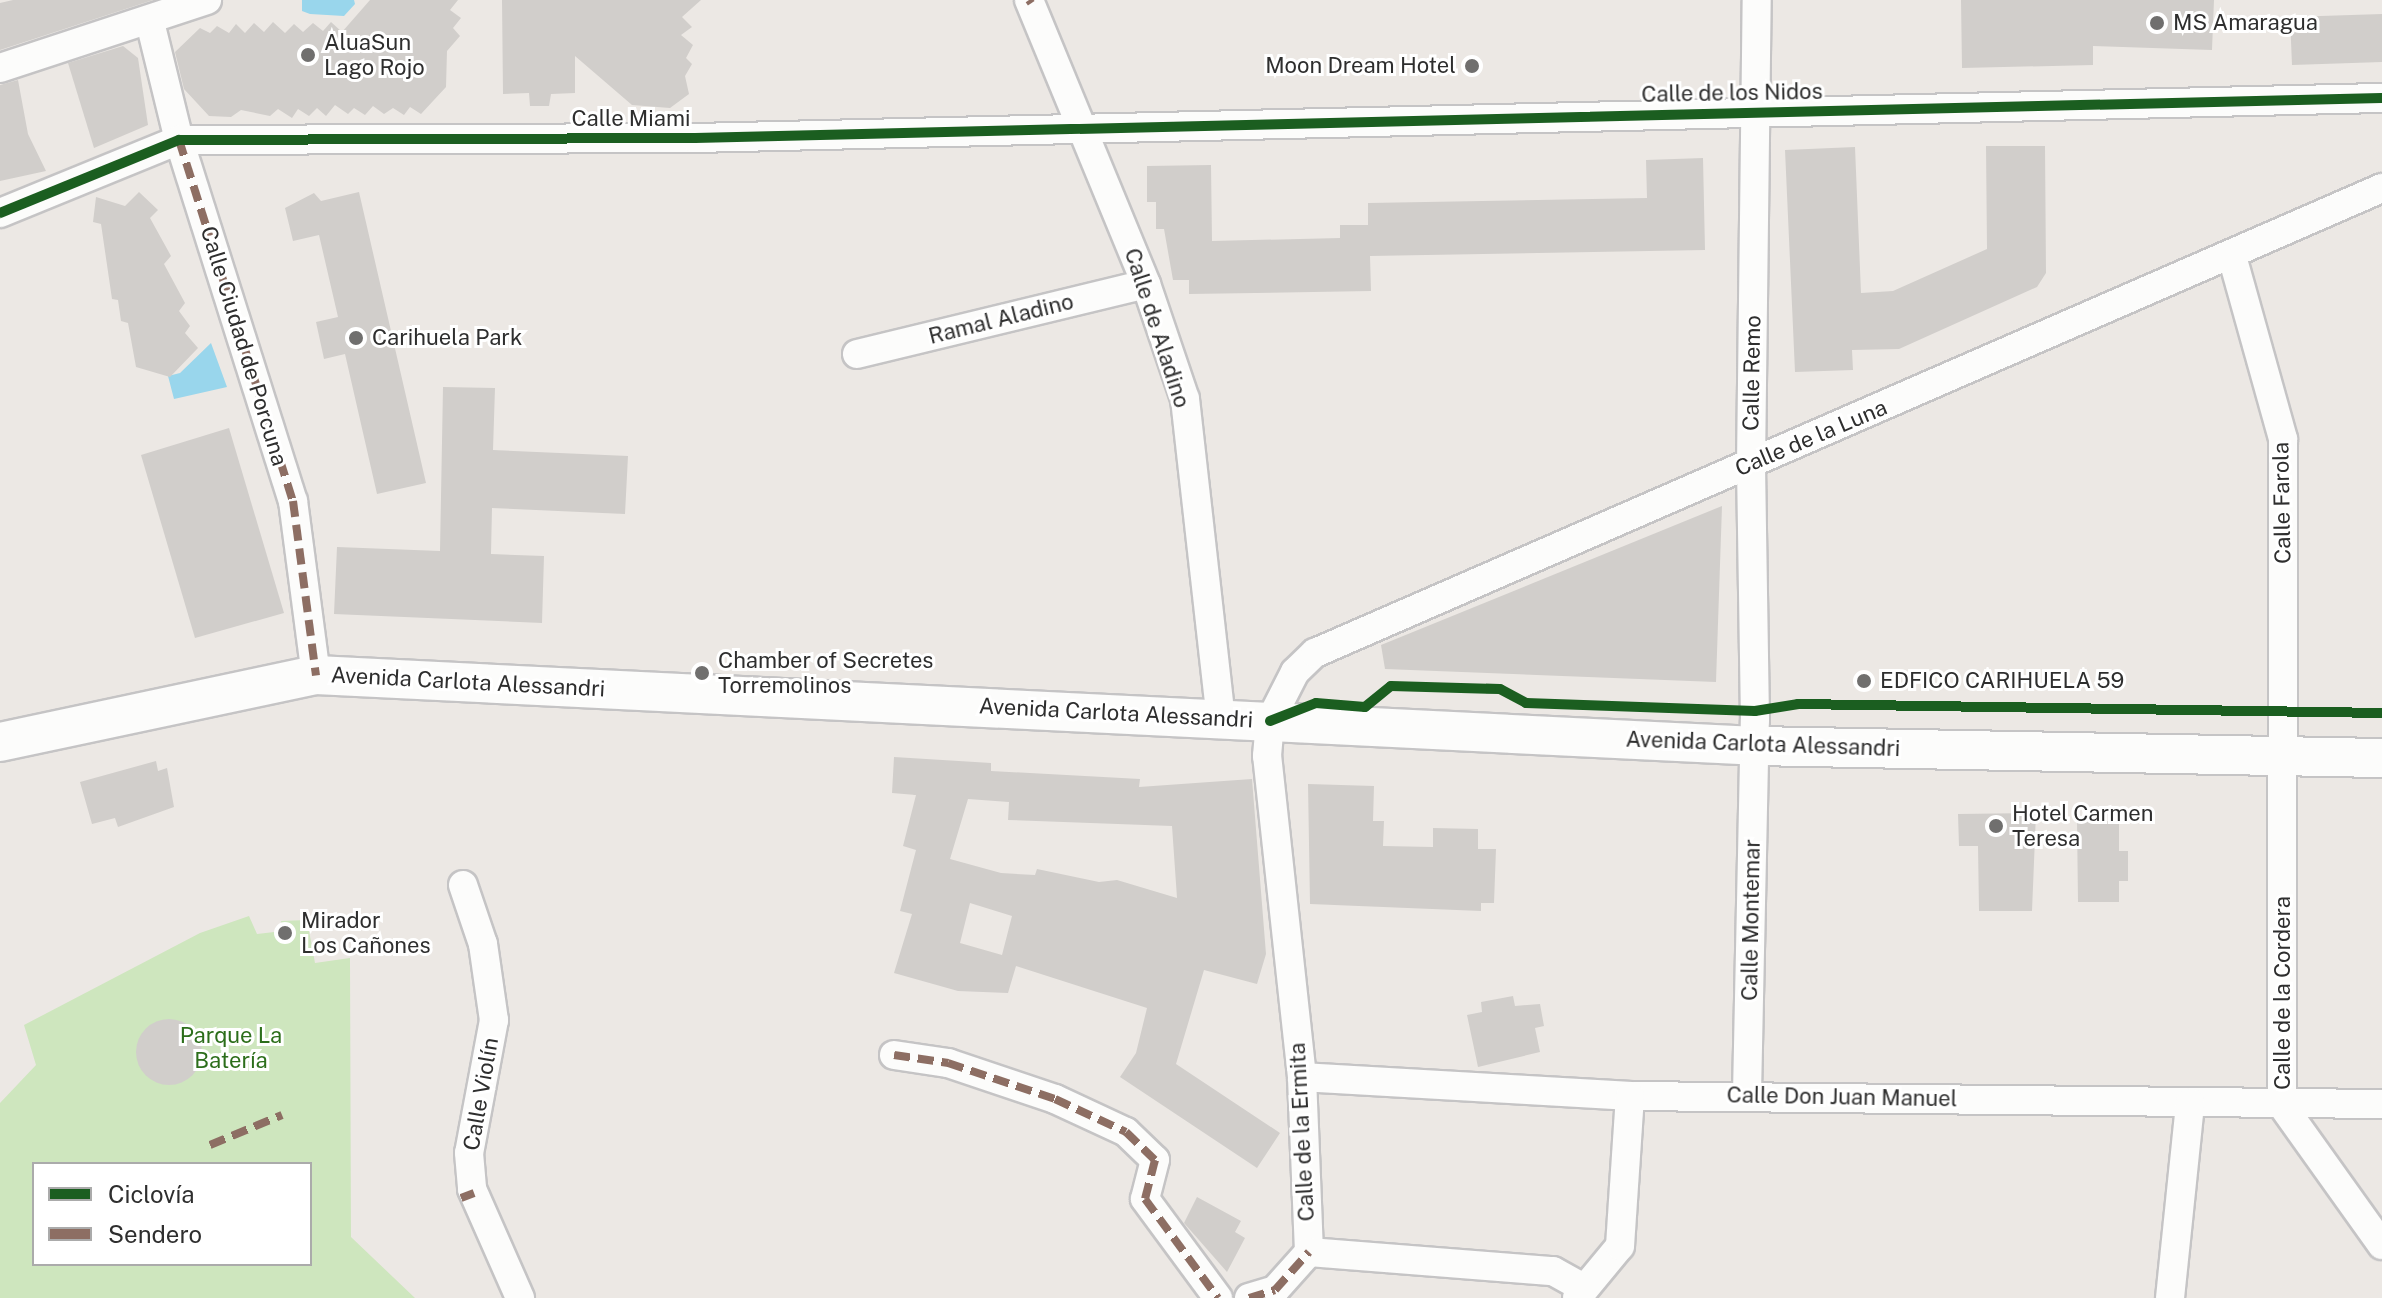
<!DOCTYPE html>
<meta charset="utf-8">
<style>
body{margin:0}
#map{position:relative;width:2382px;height:1298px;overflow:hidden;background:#ece8e4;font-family:"Public Sans",sans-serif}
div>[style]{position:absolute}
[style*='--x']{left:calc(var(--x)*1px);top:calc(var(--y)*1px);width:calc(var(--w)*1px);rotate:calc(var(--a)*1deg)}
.green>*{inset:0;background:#cee6be}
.water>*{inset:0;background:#99d6ec}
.building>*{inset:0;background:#d1cecb}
.round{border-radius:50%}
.roads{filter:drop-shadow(2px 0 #c5c4c5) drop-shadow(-2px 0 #c5c4c5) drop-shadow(0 2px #c5c4c5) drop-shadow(0 -2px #c5c4c5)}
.street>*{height:28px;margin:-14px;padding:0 14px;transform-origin:14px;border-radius:14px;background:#fcfcfb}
.secondary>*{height:38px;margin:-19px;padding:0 19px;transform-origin:19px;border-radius:19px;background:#fcfcfb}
.quiet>*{height:8px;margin-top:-4px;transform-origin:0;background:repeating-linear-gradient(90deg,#8d6e63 0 16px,transparent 0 24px)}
.cycleway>*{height:10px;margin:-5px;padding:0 5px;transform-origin:5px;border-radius:5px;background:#1b5e20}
.dots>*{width:22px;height:22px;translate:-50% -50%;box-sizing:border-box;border:4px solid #fff;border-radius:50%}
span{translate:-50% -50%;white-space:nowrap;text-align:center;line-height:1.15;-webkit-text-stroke:6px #fff;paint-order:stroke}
.poi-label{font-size:22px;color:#2e2e2e}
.left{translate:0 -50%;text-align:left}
.right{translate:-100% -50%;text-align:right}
.street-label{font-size:22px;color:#2e2e2e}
.park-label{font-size:22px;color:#2c6e1b}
.legend{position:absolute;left:32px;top:1162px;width:280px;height:104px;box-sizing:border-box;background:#fff;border:2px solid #ababab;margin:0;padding:10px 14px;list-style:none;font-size:24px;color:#2e2e2e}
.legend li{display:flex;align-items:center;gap:16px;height:40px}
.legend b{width:40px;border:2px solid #ababab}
</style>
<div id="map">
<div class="green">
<i style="clip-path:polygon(evenodd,249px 916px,257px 934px,283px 931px,281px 921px,307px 920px,315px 963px,350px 958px,351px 1237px,415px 1298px,0 1298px,0 1103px,36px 1065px,24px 1025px,200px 933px,249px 916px,34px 1164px,310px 1164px,310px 1264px,34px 1264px,34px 1164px)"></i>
</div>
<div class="water">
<i style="clip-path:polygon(302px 0,354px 0,355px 4px,344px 16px,310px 14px,302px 11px)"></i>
<i style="clip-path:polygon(211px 343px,227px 387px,174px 399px,168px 376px,180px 373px)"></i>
</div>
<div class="building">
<i style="clip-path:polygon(13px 0,153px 0,0 50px,0 3px)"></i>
<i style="clip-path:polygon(370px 0,458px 0,450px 10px,461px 18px,453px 28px,460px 36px,447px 51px,446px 87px,421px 114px,410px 107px,404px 115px,393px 108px,384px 114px,373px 106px,365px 115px,354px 108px,348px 114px,335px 105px,326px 116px,317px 108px,309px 116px,298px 109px,292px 118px,278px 109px,270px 116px,241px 110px,231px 117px,209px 116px,184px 89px,175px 52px,200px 28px,210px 33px,217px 26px,229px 33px,236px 24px,245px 33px,254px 23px,264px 32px,273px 22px,285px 33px,294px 24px,303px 32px,313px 23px,323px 31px,331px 22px,342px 32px)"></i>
<i style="clip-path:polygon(502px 0,701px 0,682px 17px,692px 27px,681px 35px,693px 45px,686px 58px,692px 64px,685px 76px,689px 94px,670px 108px,632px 105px,575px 56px,575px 93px,551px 94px,549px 106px,530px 106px,529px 93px,503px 94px)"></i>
<i style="clip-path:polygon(1961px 0,2214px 0,2212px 50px,2093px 46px,2093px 65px,1962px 68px)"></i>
<i style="clip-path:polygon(2382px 14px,2382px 62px,2292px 65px,2290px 17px)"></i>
<i style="clip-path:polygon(123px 46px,138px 58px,148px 125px,94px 148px,68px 63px)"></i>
<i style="clip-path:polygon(18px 80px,28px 134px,46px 171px,0 181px,0 85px)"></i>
<i style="clip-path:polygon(1986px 146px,2045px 146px,2046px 273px,2037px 287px,1899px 349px,1852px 350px,1853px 370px,1795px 372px,1785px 150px,1855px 147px,1861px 293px,1893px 291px,1987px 249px)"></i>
<i style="clip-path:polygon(1703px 158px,1705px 250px,1370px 256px,1371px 291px,1189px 294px,1189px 280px,1173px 280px,1164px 229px,1156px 229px,1156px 202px,1147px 202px,1147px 166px,1211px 165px,1212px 241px,1340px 238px,1340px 225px,1368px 225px,1368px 203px,1647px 198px,1646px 160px)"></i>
<i style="clip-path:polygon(139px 192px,158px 210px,150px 218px,171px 256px,164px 264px,185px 303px,179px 311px,190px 326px,185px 333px,198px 348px,170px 377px,136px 367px,128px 323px,121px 321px,118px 300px,112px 299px,101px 224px,93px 222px,96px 197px,125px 206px)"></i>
<i style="clip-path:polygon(359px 192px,426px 483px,377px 494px,345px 354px,324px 359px,316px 322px,338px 317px,319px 235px,293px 241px,285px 208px,314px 193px,321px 201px)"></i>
<i style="clip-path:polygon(443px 387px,495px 388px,493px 450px,628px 456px,625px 514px,492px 508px,491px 554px,544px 556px,542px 623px,334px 614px,337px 547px,440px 551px)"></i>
<i style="clip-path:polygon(229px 428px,284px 613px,195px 638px,141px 455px)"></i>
<i style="clip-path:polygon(1722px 506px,1716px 682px,1385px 669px,1381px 645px)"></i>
<i style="clip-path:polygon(evenodd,894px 757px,991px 763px,991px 771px,1140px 779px,1139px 787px,1252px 779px,1266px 954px,1257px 984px,1204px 970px,1176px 1064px,1280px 1133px,1257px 1168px,1120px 1077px,1136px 1053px,1147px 1008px,1016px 966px,1008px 993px,958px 991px,894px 973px,912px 914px,900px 911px,916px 850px,903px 846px,916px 795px,892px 793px,894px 757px,968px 799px,1009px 802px,1008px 820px,1172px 826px,1177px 898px,1117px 880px,1099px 882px,1037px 869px,1035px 875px,1001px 873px,950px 859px,968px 799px,894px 757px,970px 903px,1012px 916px,1002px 955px,960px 943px,970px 903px)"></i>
<i style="clip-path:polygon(156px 761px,158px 771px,167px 768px,174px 807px,118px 827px,115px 818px,92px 824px,80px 782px)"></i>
<i style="clip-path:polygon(1308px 784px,1374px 786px,1373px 821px,1384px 821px,1383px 846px,1433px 847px,1433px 828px,1478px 829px,1478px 849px,1496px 849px,1494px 903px,1481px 903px,1481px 911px,1310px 904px)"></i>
<i style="clip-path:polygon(2036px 813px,2032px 911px,1979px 911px,1978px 846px,1959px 846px,1958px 814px)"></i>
<i style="clip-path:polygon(2077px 821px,2119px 821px,2119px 851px,2128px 851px,2128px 881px,2119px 881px,2119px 902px,2078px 902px)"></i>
<i style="clip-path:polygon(1513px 996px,1515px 1006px,1540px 1004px,1544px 1026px,1535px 1028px,1540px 1052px,1478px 1067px,1467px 1015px,1482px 1012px,1481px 1002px)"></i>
<i class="round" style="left:136px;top:1019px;width:66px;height:66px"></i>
<i style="clip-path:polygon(1197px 1197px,1241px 1221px,1235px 1232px,1245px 1238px,1227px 1272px,1184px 1223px)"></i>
</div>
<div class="roads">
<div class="street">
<i style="--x:1029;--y:0;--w:307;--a:67.6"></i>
<i style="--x:1146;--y:284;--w:121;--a:71.3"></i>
<i style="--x:1185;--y:399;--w:322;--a:83.6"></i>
<i style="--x:150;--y:22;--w:122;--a:76.2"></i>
<i style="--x:179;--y:140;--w:379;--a:72.5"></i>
<i style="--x:293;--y:501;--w:176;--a:82.5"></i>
<i style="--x:0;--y:68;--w:218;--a:-18.2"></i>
<i style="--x:0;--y:213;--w:193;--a:-22.2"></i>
<i style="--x:179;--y:140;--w:516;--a:-0.22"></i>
<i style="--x:695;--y:138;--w:1687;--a:-1.36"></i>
<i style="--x:2232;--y:256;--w:190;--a:74.4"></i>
<i style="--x:2283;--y:439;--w:666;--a:90.09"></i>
<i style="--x:2282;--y:1105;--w:172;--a:54.5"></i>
<i style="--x:857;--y:354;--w:297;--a:-13.6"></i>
<i style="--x:463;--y:885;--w:62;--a:71.3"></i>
<i style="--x:483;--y:944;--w:77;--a:81.8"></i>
<i style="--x:494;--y:1020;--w:135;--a:100.6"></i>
<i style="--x:469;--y:1153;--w:36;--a:85"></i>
<i style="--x:472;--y:1189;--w:119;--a:66.2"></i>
<i style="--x:894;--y:1055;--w:55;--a:8.4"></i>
<i style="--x:948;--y:1063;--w:113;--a:18.6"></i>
<i style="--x:1055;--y:1099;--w:78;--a:24.9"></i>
<i style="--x:1126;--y:1132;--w:40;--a:44"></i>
<i style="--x:1155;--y:1160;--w:40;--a:104.4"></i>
<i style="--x:1145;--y:1199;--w:123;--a:53.6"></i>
<i style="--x:1302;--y:1077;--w:329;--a:3.3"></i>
<i style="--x:1630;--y:1096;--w:752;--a:0.61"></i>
<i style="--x:1747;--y:1094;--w:374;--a:-88.8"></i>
<i style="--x:1755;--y:720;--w:255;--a:-90.9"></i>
<i style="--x:1751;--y:465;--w:465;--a:-89.3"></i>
<i style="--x:1309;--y:1252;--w:175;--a:-92.3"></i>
<i style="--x:1302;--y:1077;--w:323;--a:-96.2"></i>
<i style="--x:1267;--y:756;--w:35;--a:-85"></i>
<i style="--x:1270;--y:721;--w:55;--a:-63"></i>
<i style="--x:1295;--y:672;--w:28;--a:-44"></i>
<i style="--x:1315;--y:653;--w:1164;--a:-23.55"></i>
<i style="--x:1309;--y:1252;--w:245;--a:4.5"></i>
<i style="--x:1553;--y:1271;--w:35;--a:29"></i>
<i style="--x:1249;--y:1298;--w:27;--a:-17"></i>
<i style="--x:1275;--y:1290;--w:51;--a:-48.2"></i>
<i style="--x:1577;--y:1298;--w:67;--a:-50.4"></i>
<i style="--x:1620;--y:1246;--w:150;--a:-86.2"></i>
<i style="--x:2170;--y:1298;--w:196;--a:-84.1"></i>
</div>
<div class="secondary">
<i style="--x:0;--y:742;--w:323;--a:-12"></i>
<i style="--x:316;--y:675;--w:1441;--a:2.82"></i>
<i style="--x:1755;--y:746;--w:627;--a:1.1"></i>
</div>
</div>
<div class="quiet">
<i style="--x:1029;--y:0;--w:4;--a:56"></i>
<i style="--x:179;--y:140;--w:379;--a:72.5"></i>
<i style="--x:293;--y:501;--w:176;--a:82.5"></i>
<i style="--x:894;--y:1055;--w:55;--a:8.4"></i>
<i style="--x:948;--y:1063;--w:113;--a:18.6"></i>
<i style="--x:1055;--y:1099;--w:78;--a:24.9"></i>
<i style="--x:1126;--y:1132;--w:40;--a:44"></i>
<i style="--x:1155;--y:1160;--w:40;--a:104.4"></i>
<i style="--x:1145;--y:1199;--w:123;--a:53.6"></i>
<i style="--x:210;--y:1145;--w:78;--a:-22.6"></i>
<i style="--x:461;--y:1198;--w:14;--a:-21"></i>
<i style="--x:1249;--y:1298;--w:27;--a:-17"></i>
<i style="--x:1275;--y:1290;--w:51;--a:-48.2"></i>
</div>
<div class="cycleway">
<i style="--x:0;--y:213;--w:193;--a:-22.2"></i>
<i style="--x:179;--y:140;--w:516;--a:-0.22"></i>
<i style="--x:695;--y:138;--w:1687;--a:-1.36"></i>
<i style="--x:1270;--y:721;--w:49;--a:-21.4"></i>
<i style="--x:1316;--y:703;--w:49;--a:4.7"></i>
<i style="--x:1365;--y:707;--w:33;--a:-39"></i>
<i style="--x:1391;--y:686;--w:109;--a:1.6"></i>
<i style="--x:1500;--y:689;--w:30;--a:28"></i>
<i style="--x:1526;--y:703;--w:229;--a:2"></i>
<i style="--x:1755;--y:711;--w:44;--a:-9.2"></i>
<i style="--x:1798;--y:704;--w:584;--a:0.88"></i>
</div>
<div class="dots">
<i style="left:2157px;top:23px;background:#706f6e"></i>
<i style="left:308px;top:55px;background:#706f6e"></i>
<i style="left:1472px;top:66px;background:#706f6e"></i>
<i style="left:356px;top:338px;background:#706f6e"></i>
<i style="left:702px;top:673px;background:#706f6e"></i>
<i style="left:1864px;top:681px;background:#706f6e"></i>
<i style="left:1996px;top:826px;background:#706f6e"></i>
<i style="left:285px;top:933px;background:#706f6e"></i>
</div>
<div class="poi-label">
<span class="left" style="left:2173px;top:23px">MS Amaragua</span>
<span class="left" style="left:324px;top:55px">AluaSun<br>Lago Rojo</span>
<span class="right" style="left:1456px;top:66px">Moon Dream Hotel</span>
<span class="left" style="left:372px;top:338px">Carihuela Park</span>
<span class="left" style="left:718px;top:673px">Chamber of Secretes<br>Torremolinos</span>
<span class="left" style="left:1880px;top:681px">EDFICO CARIHUELA 59</span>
<span class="left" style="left:2012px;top:826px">Hotel Carmen<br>Teresa</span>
<span class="left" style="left:301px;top:933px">Mirador<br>Los Cañones</span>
</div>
<div class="street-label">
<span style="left:1732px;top:93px;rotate:-1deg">Calle de los Nidos</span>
<span style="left:631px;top:119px">Calle Miami</span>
<span style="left:1001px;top:319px;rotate:-14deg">Ramal Aladino</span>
<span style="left:1157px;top:328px;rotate:72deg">Calle de Aladino</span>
<span style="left:244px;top:346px;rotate:73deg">Calle Ciudad de Porcuna</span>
<span style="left:1752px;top:373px;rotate:-89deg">Calle Remo</span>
<span style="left:1811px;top:438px;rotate:-23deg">Calle de la Luna</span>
<span style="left:2282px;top:503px;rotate:-91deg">Calle Farola</span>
<span style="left:468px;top:682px;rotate:3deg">Avenida Carlota Alessandri</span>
<span style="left:1116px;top:713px;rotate:3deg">Avenida Carlota Alessandri</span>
<span style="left:1763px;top:744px;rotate:2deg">Avenida Carlota Alessandri</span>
<span style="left:1751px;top:920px;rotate:-89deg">Calle Montemar</span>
<span style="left:2283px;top:993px;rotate:-90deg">Calle de la Cordera</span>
<span style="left:481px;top:1094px;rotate:-80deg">Calle Violín</span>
<span style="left:1842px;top:1097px;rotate:1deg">Calle Don Juan Manuel</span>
<span style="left:1302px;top:1132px;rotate:-93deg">Calle de la Ermita</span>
</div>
<div class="park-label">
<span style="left:231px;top:1048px">Parque La<br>Batería</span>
</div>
<ul class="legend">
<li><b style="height:10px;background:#1b5e20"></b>Ciclovía</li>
<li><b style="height:10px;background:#8d6e63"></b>Sendero</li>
</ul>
</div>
